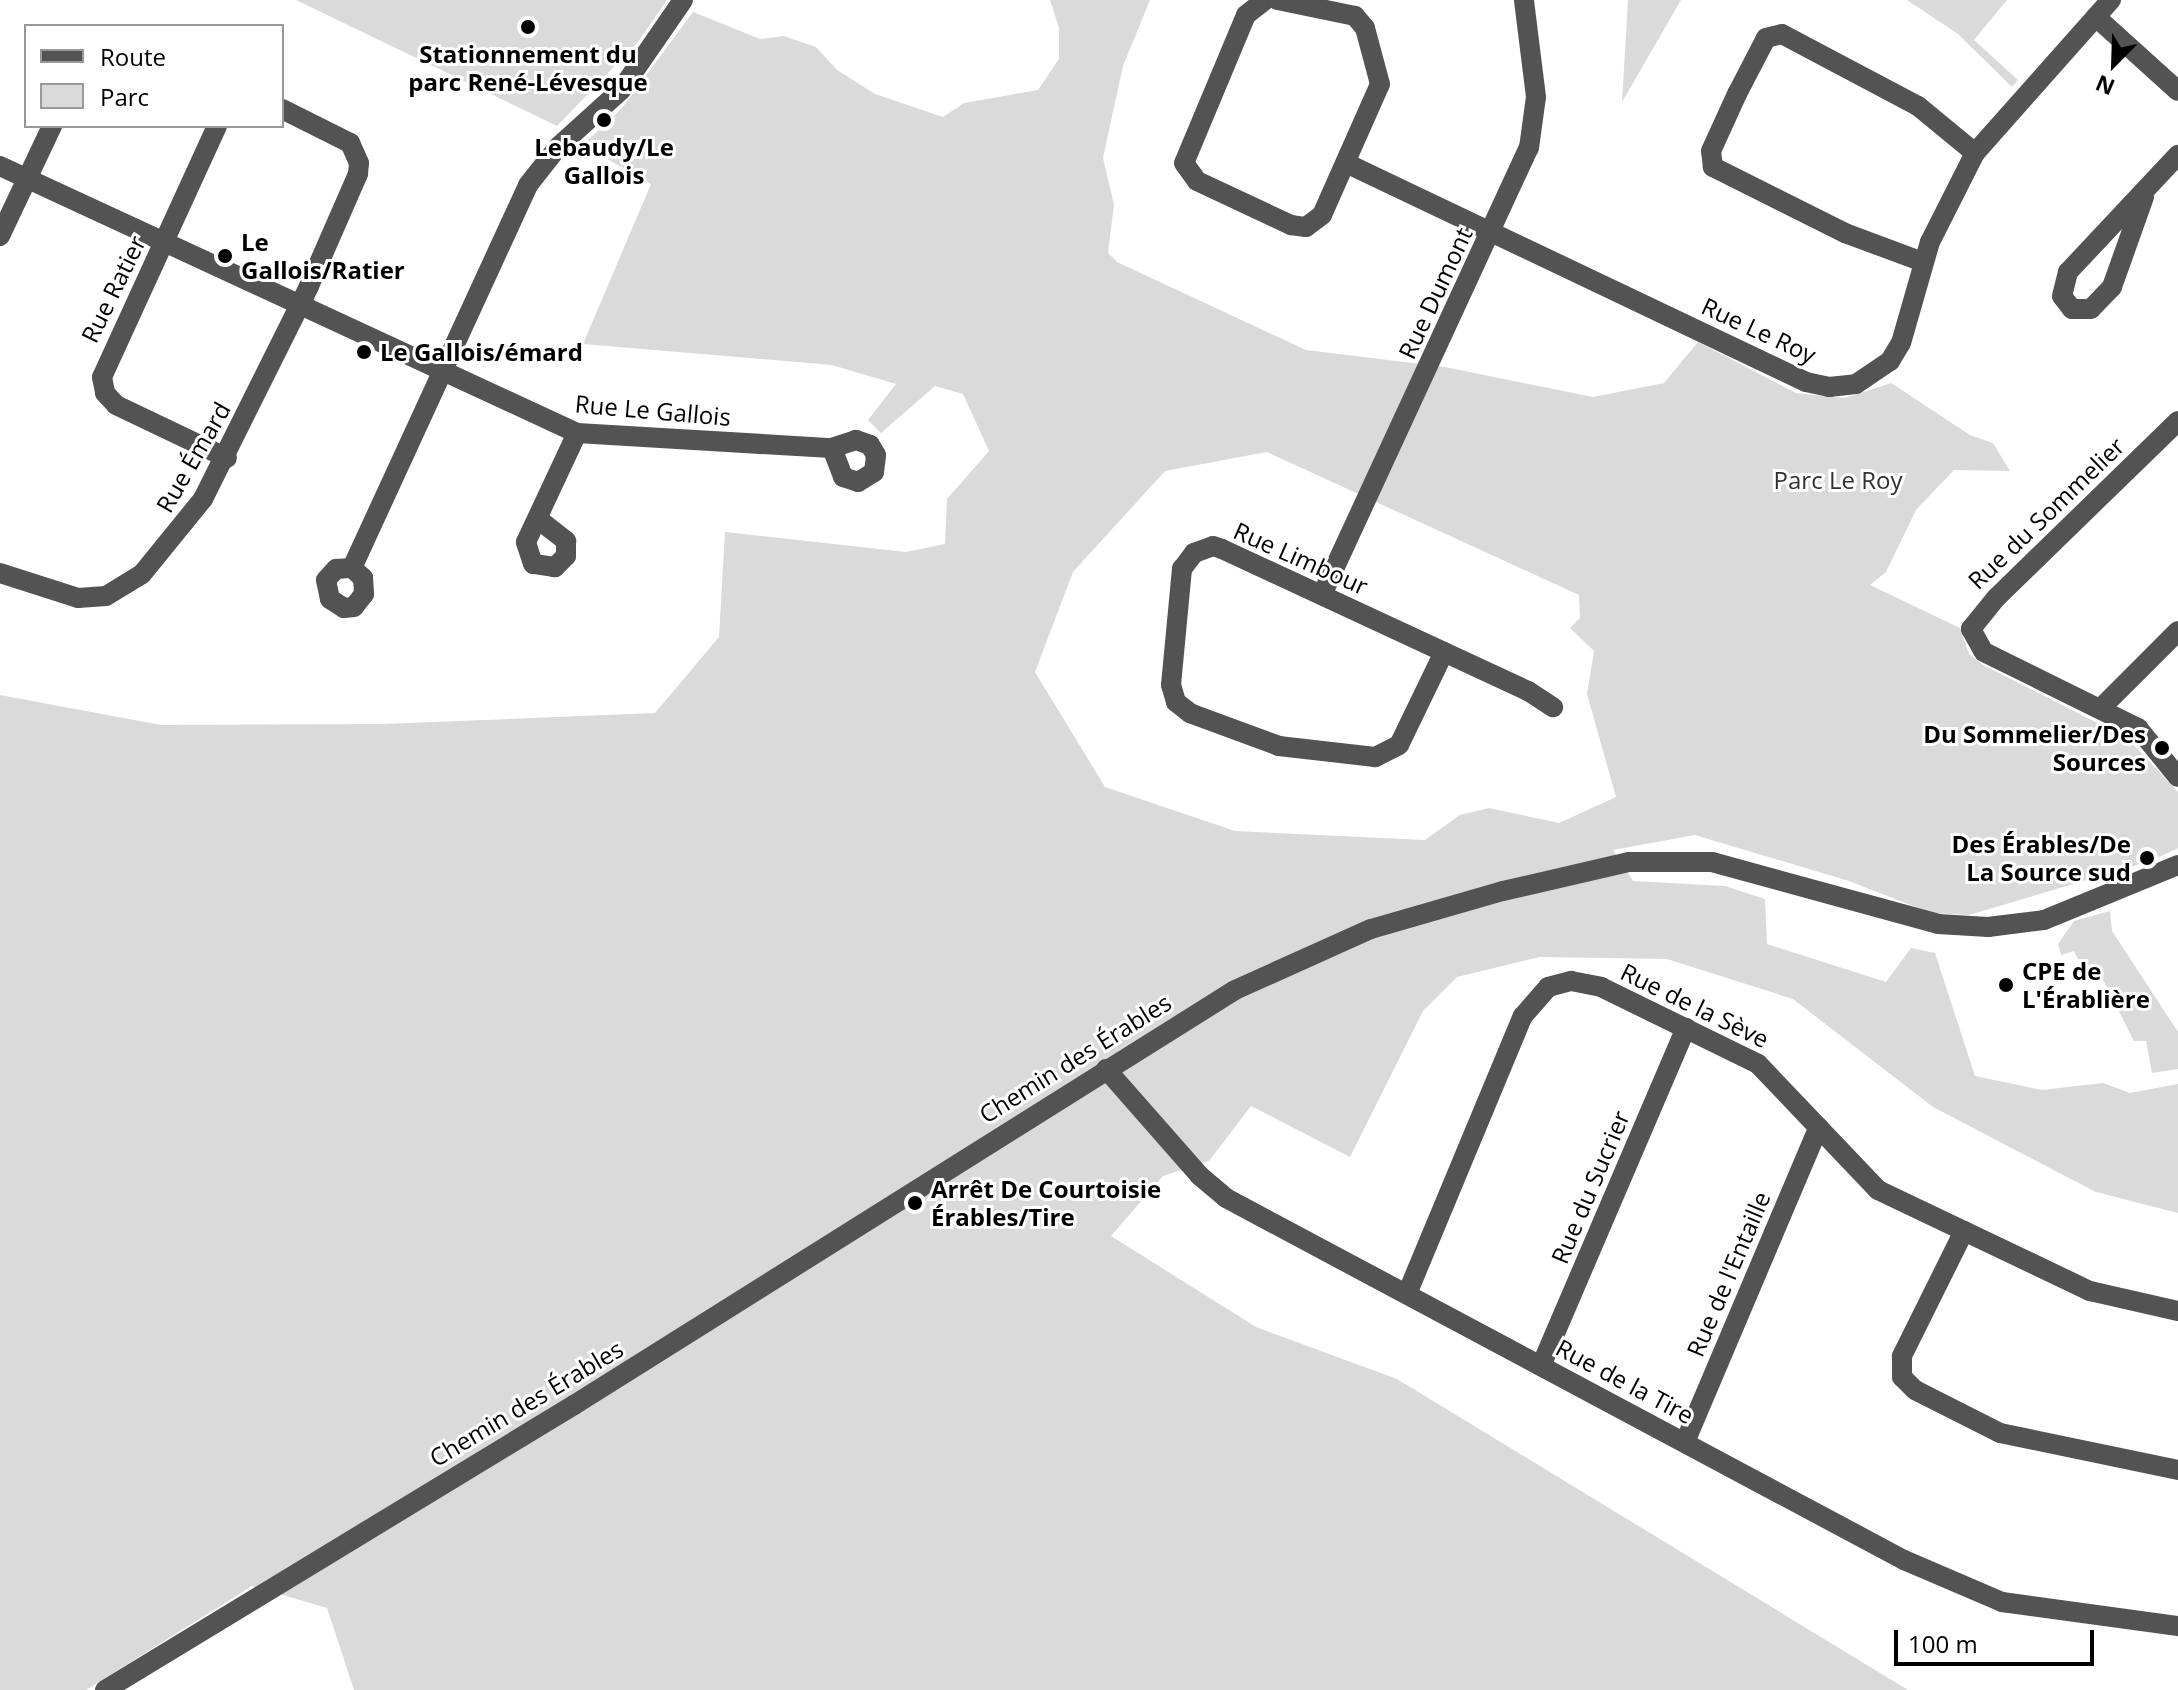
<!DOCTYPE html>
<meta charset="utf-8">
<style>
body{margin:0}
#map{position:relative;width:2178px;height:1690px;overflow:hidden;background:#fff;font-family:"Open Sans",sans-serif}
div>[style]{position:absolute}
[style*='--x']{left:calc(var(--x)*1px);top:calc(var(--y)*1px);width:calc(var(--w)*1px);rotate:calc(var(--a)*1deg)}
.green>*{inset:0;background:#dadada}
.minor>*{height:20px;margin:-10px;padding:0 10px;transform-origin:10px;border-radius:10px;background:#535353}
.dots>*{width:22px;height:22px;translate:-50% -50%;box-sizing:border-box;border:4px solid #fff;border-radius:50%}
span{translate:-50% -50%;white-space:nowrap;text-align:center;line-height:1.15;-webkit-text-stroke:6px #fff;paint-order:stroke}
.poi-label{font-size:24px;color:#000;font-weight:700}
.left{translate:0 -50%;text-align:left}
.right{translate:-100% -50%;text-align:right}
.street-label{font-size:24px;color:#000}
.park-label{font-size:24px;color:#313131}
.legend{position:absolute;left:24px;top:24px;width:260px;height:104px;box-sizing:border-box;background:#fff;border:2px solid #999;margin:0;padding:10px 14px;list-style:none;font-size:24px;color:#000}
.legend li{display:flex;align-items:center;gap:16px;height:40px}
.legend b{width:40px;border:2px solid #999}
.north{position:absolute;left:2074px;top:24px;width:80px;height:80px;-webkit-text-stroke:6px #fff;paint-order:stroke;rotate:203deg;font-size:22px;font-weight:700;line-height:32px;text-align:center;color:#000}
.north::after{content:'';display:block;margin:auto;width:28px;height:36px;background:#000;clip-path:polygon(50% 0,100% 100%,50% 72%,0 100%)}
.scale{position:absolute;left:1894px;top:1630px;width:200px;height:36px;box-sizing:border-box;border:4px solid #000;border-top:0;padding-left:10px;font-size:24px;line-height:28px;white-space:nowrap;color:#000;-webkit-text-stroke:6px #fff;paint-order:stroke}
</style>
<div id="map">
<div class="green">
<i style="clip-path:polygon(296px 0,667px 0,638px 42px,557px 126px)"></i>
<i style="clip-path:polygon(evenodd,1050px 0,1150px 0,1123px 66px,1103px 158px,1114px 205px,1108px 253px,1117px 262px,1306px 350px,1445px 367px,1593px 397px,1664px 383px,1698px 342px,1796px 393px,1845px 398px,1891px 383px,1970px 435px,1993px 443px,2010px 471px,1954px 470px,1916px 510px,1886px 572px,1870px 585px,1960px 628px,1969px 654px,1983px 665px,2127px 738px,2178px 792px,2178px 848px,2151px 861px,1969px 915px,1931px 913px,1849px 881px,1695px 835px,1613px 850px,1633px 881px,1725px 886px,1765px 899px,1767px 944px,1886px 982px,1911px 948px,1935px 953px,1975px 1076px,2042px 1090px,2103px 1083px,2130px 1093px,2178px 1084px,2178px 1213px,2096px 1192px,1933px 1107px,1793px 999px,1667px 959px,1540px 957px,1457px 977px,1423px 1011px,1350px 1157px,1251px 1106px,1209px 1161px,1163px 1176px,1111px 1236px,1256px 1327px,1397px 1379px,1908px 1690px,354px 1690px,327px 1608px,252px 1586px,86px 1690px,0 1690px,0 695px,161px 725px,384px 724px,655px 713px,719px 637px,725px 532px,906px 552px,945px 544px,947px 499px,989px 451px,963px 394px,935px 386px,881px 433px,868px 420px,896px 384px,832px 365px,583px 344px,651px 184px,583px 145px,622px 108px,693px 12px,760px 39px,784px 36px,816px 47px,837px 70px,875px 94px,943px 117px,964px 103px,1038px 90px,1059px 59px,1059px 28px,1050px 0,1267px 452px,1579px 595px,1580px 618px,1570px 628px,1594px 651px,1587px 694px,1616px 797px,1559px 823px,1489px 808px,1460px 815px,1425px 840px,1235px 831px,1105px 787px,1035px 672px,1073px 572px,1165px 471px,1267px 452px)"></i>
<i style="clip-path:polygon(1628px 0,1681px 0,1622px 102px)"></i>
<i style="clip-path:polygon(1907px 0,2007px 0,1974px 40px,2018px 80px,2012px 87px,1958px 34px)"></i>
<i style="clip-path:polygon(2110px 911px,2112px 931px,2178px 1032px,2178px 1069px,2152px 1073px,2146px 1041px,2134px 1041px,2096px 966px,2083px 969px,2074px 951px,2061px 955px,2058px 944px,2074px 921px)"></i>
</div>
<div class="minor">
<i style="--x:1265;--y:0;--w:24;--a:142"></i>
<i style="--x:1246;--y:15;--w:160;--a:112.7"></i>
<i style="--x:1184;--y:163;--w:22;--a:54"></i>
<i style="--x:1197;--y:181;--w:104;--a:25.1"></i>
<i style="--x:1291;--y:225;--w:15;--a:8"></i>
<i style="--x:1306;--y:227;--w:20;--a:-37"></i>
<i style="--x:1322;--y:215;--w:143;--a:-66.1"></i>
<i style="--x:1380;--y:84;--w:58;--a:-105"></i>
<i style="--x:1365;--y:28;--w:16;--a:-130"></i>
<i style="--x:1355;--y:16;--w:79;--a:-168.3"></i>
<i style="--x:2096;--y:17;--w:110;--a:42.1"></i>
<i style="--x:217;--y:126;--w:276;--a:114.6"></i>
<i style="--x:102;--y:377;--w:16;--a:79"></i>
<i style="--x:105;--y:393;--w:16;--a:47"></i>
<i style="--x:116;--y:405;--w:123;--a:25.5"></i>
<i style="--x:1348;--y:164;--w:507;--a:25.45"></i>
<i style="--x:1806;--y:382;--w:24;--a:12"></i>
<i style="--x:1829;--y:387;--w:27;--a:-6"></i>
<i style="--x:1856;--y:384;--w:41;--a:-34.1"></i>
<i style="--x:1890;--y:361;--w:21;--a:-59"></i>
<i style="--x:1901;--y:343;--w:105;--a:-74"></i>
<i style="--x:1930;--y:242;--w:100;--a:-63.2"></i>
<i style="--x:1975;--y:153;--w:205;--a:-48.4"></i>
<i style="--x:0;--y:166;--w:636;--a:24.83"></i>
<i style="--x:577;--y:433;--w:255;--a:3.4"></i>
<i style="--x:832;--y:448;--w:31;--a:69"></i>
<i style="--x:843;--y:477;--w:16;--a:18"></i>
<i style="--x:858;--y:482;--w:19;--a:-32"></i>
<i style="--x:874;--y:472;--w:17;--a:-83"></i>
<i style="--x:876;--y:455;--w:12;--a:-121"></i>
<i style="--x:870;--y:445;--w:15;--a:-160"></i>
<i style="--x:856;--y:440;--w:25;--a:162"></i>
<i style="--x:2144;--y:197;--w:96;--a:109.6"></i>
<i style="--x:2112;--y:287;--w:30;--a:134"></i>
<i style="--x:2091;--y:309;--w:19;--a:180"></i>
<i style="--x:2072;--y:309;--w:16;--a:-128"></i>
<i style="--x:2062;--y:296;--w:25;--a:-76"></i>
<i style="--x:2068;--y:272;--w:161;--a:-46.8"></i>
<i style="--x:0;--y:236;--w:122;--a:-64.7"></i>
<i style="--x:1923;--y:262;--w:83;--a:-159.6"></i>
<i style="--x:1845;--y:233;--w:148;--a:-153.4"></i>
<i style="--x:1713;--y:167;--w:16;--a:-97"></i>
<i style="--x:1711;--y:151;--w:63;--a:-65.5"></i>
<i style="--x:1737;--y:94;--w:63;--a:-62.6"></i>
<i style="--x:1766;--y:38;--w:16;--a:-14"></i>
<i style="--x:1782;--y:34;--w:154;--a:27.9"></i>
<i style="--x:1918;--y:106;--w:74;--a:39.5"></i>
<i style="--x:2178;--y:421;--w:254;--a:135.8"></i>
<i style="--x:1996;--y:598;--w:40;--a:129"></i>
<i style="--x:1971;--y:629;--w:26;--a:61"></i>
<i style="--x:1984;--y:652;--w:172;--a:26.3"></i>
<i style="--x:2138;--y:728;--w:63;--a:50.8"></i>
<i style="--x:538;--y:519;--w:36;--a:38"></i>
<i style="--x:566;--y:541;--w:15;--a:90"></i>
<i style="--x:566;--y:556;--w:16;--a:135"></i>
<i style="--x:555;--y:567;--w:22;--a:-172"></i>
<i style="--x:533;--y:564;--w:23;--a:-108"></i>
<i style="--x:526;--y:542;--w:120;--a:-64.9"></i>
<i style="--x:352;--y:568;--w:15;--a:42"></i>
<i style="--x:363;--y:578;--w:16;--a:86"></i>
<i style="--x:364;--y:594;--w:16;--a:128"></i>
<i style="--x:354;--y:607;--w:10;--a:174"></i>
<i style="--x:344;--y:608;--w:17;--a:-147"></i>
<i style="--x:330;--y:599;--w:19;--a:-102"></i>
<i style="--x:326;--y:580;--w:15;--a:-48"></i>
<i style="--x:336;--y:569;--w:16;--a:-4"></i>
<i style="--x:352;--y:568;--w:422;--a:-65.3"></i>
<i style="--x:528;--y:185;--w:48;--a:-51.7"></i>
<i style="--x:558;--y:147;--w:85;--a:-42.1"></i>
<i style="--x:621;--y:90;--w:109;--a:-55.4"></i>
<i style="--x:0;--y:573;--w:82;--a:17.8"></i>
<i style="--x:78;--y:598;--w:28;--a:-4"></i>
<i style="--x:106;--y:596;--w:42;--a:-31.4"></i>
<i style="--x:142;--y:574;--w:97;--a:-50.9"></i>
<i style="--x:203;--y:499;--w:238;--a:-63.5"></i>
<i style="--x:309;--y:286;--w:122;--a:-66.4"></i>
<i style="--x:358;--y:174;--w:11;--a:-85"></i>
<i style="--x:359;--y:163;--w:22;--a:-114"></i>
<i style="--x:350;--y:143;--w:76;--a:-153.4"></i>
<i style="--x:1322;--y:595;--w:493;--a:-65.2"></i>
<i style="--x:1529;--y:148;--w:51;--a:-82.2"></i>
<i style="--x:1536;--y:97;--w:98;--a:-97.1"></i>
<i style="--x:1444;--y:652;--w:103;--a:115.8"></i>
<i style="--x:1399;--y:745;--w:27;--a:153"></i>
<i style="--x:1375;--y:757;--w:97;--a:-173.5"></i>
<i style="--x:1279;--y:746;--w:95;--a:-159.7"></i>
<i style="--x:1190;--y:713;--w:18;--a:-142"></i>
<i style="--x:1176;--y:702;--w:18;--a:-106"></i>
<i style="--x:1171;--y:685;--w:117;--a:-84.6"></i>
<i style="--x:1182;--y:569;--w:20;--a:-53"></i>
<i style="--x:1194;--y:553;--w:20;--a:-20"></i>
<i style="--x:1213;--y:546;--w:9;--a:18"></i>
<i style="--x:1222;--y:549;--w:337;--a:24.9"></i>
<i style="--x:1528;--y:691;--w:30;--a:33"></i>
<i style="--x:2101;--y:708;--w:109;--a:-45"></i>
<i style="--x:1106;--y:1069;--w:142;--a:48.7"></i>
<i style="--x:1200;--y:1176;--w:34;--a:40"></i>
<i style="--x:1226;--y:1198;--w:769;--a:28.1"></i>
<i style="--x:1904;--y:1560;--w:107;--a:23.2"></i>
<i style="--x:2002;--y:1602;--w:178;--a:7.8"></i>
<i style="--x:1964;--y:1231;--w:140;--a:116.4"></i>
<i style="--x:1902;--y:1356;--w:21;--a:90"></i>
<i style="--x:1902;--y:1377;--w:18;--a:45"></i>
<i style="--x:1915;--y:1390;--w:95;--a:26.8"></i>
<i style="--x:2000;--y:1433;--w:182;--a:11.7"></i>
<i style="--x:1407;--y:1294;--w:301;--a:-67.4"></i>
<i style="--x:1523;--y:1016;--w:38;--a:-49"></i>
<i style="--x:1548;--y:987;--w:24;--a:-15"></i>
<i style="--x:1571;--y:981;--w:31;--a:11"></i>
<i style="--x:1601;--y:987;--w:175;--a:26.1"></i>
<i style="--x:1758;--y:1064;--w:174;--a:46.4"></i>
<i style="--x:1878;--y:1190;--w:235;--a:25.5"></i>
<i style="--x:2090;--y:1291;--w:90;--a:12.8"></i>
<i style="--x:1541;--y:1366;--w:368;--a:-66.8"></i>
<i style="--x:1685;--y:1442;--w:342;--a:-67"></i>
<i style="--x:105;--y:1690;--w:549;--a:-31.29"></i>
<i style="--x:574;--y:1405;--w:780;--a:-32.12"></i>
<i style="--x:1235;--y:990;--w:149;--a:-24.2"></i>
<i style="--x:1371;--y:929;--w:137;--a:-16.1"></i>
<i style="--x:1503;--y:891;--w:129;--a:-13"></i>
<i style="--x:1629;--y:862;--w:83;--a:0"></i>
<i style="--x:1712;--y:862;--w:234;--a:15.3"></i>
<i style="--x:1938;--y:924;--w:50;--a:3.4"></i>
<i style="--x:1988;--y:927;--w:56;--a:-7.1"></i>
<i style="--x:2044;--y:920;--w:145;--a:-22.3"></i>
</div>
<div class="dots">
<i style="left:528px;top:27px;background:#000"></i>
<i style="left:604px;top:120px;background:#000"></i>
<i style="left:225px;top:256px;background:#000"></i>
<i style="left:364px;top:352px;background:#000"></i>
<i style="left:2162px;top:748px;background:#000"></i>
<i style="left:2147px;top:858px;background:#000"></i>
<i style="left:2006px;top:985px;background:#000"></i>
<i style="left:915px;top:1203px;background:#000"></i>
</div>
<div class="poi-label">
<span style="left:528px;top:68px">Stationnement du<br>parc René-Lévesque</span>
<span style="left:604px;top:161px">Lebaudy/Le<br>Gallois</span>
<span class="left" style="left:241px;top:256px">Le<br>Gallois/Ratier</span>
<span class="left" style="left:380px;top:352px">Le Gallois/émard</span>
<span class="right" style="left:2146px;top:748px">Du Sommelier/Des<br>Sources</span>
<span class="right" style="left:2131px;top:858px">Des Érables/De<br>La Source sud</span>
<span class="left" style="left:2022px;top:985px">CPE de<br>L'Érablière</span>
<span class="left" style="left:931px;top:1203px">Arrêt De Courtoisie<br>Érables/Tire</span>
</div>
<div class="street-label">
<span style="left:113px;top:289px;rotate:-64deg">Rue Ratier</span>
<span style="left:1435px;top:293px;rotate:-65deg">Rue Dumont</span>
<span style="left:1759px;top:330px;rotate:25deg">Rue Le Roy</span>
<span style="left:653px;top:410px;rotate:5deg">Rue Le Gallois</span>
<span style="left:193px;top:457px;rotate:-60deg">Rue Émard</span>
<span style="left:2046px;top:513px;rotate:-44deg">Rue du Sommelier</span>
<span style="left:1301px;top:558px;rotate:24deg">Rue Limbour</span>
<span style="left:1695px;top:1005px;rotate:26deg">Rue de la Sève</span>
<span style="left:1075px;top:1058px;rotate:-32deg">Chemin des Érables</span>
<span style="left:1590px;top:1187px;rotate:-67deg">Rue du Sucrier</span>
<span style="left:1728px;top:1274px;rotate:-67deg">Rue de l'Entaille</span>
<span style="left:1625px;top:1381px;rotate:28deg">Rue de la Tire</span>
<span style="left:526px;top:1403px;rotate:-31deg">Chemin des Érables</span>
</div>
<div class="park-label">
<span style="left:1838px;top:480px">Parc Le Roy</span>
</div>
<ul class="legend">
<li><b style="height:10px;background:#535353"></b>Route</li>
<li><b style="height:22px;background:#dadada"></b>Parc</li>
</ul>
<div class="north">N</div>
<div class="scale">100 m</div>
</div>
